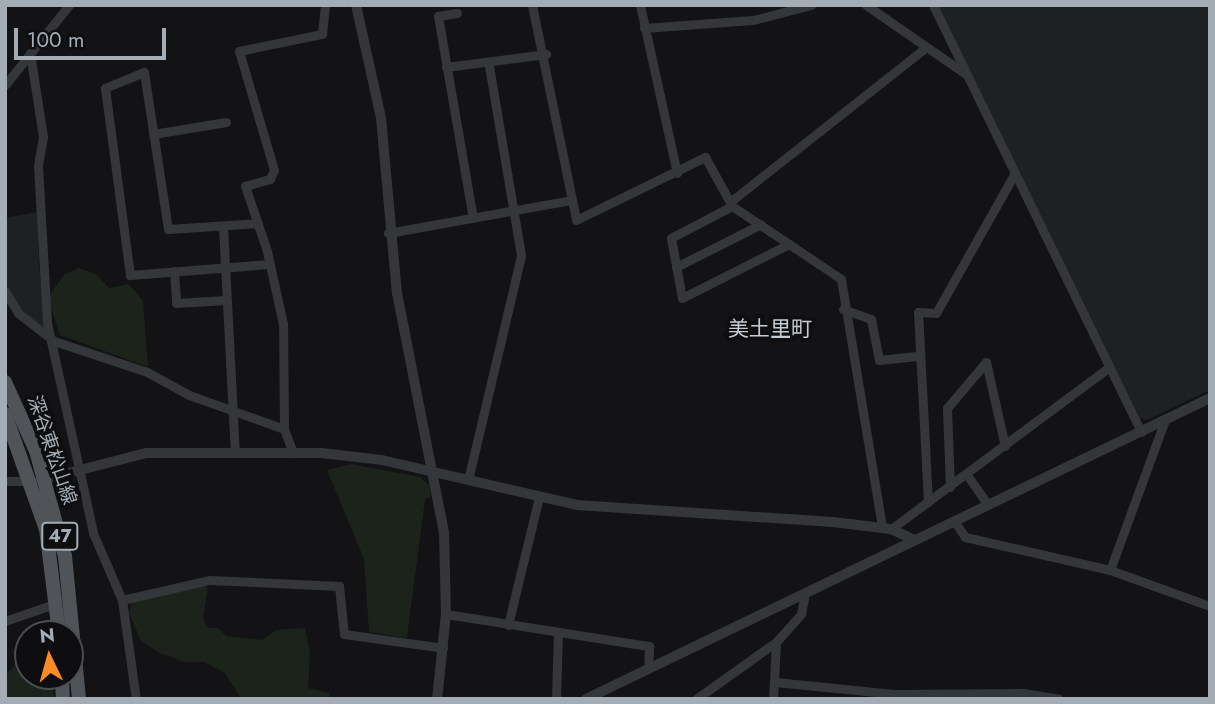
<!DOCTYPE html>
<meta charset="utf-8">
<style>
body{margin:0}
#map{position:relative;width:1215px;height:704px;overflow:hidden;background:#131315;font-family:Jost,"Noto Sans JP",sans-serif}
div>[style]{position:absolute}
[style*='--x']{left:calc(var(--x)*1px);top:calc(var(--y)*1px);width:calc(var(--w)*1px);rotate:calc(var(--a)*1deg)}
.built>*{inset:0;background:#1f2022}
.green>*{inset:0;background:#1b231b}
.minor>*{height:9px;margin:-4.5px;padding:0 4.5px;transform-origin:4.5px;border-radius:4.5px;background:#34363a}
.tertiary>*{height:10px;margin:-5px;padding:0 5px;transform-origin:5px;border-radius:5px;background:#34363a}
.primary>*{height:14px;margin:-7px;padding:0 7px;transform-origin:7px;border-radius:7px;background:#505459}
span{translate:-50% -50%;white-space:nowrap;text-align:center;line-height:1.15;-webkit-text-stroke:7px #0e0e10;paint-order:stroke}
.shield-label span{padding:2px 5px;background:#0e0e10;border:2px solid;border-radius:5px;-webkit-text-stroke-width:0}
.shield-label{font-size:18px;color:#a4adb6;font-weight:700}
.street-label{font-size:19px;color:#a4adb6}
.neighbourhood-label{font-size:21px;color:#c5cbd2}
.frame{position:absolute;inset:0;border:7px solid #a4adb6;pointer-events:none}
.north{position:absolute;left:14px;top:620px;width:70px;height:70px;box-sizing:border-box;background:#0e0e10;border:2px solid #4a4e52;border-radius:50%;rotate:355deg;font-size:19px;font-weight:700;line-height:28px;text-align:center;color:#a4adb6}
.north::after{content:'';display:block;margin:auto;width:24px;height:32px;background:#f98b27;clip-path:polygon(50% 0,100% 100%,50% 72%,0 100%)}
.scale{position:absolute;left:14px;top:28px;width:152px;height:32px;box-sizing:border-box;border:4px solid #a4adb6;border-top:0;padding-left:9px;font-size:21px;line-height:24px;white-space:nowrap;color:#a4adb6;-webkit-text-stroke:5px #0e0e10;paint-order:stroke}
</style>
<div id="map">
<div class="built">
<i style="clip-path:polygon(935px 5px,1210px 5px,1210px 390px,1147px 420px,1140px 418px)"></i>
<i style="clip-path:polygon(37px 212px,39px 267px,46px 330px,5px 304px,5px 218px)"></i>
</div>
<div class="green">
<i style="clip-path:polygon(79px 268px,97px 275px,109px 288px,129px 284px,143px 301px,148px 367px,60px 335px,48px 297px,64px 275px)"></i>
<i style="clip-path:polygon(351px 464px,420px 477px,429px 485px,431px 497px,425px 499px,407px 638px,369px 632px,364px 559px,327px 470px)"></i>
<i style="clip-path:polygon(194px 586px,208px 587px,203px 619px,208px 628px,218px 628px,226px 636px,263px 640px,276px 630px,305px 628px,310px 653px,308px 688px,329px 693px,330px 699px,241px 699px,225px 673px,204px 662px,184px 662px,160px 653px,141px 641px,129px 613px,132px 602px)"></i>
<i style="clip-path:polygon(24px 656px,28px 676px,52px 680px,54px 699px,5px 699px,5px 675px)"></i>
</div>
<div class="minor">
<i style="--x:532;--y:5;--w:219;--a:78.4"></i>
<i style="--x:576;--y:220;--w:144;--a:-26"></i>
<i style="--x:705;--y:157;--w:56;--a:61.1"></i>
<i style="--x:732;--y:206;--w:131;--a:33.8"></i>
<i style="--x:841;--y:279;--w:252;--a:80.6"></i>
<i style="--x:640;--y:5;--w:172;--a:77.6"></i>
<i style="--x:866;--y:5;--w:123;--a:34.7"></i>
<i style="--x:933;--y:5;--w:475;--a:64"></i>
<i style="--x:457;--y:13;--w:19;--a:171"></i>
<i style="--x:438;--y:16;--w:205;--a:80.2"></i>
<i style="--x:644;--y:28;--w:109;--a:-4.2"></i>
<i style="--x:753;--y:20;--w:60;--a:-14.5"></i>
<i style="--x:30;--y:53;--w:85;--a:81.2"></i>
<i style="--x:43;--y:137;--w:29;--a:100"></i>
<i style="--x:38;--y:166;--w:157;--a:86.7"></i>
<i style="--x:47;--y:323;--w:215;--a:77.6"></i>
<i style="--x:93;--y:533;--w:73;--a:66.6"></i>
<i style="--x:122;--y:600;--w:89;--a:-12.9"></i>
<i style="--x:209;--y:580;--w:130;--a:2.6"></i>
<i style="--x:339;--y:586;--w:48;--a:84.1"></i>
<i style="--x:344;--y:634;--w:100;--a:8"></i>
<i style="--x:446;--y:67;--w:101;--a:-7.4"></i>
<i style="--x:5;--y:85;--w:102;--a:-51.3"></i>
<i style="--x:153;--y:134;--w:74;--a:-9.3"></i>
<i style="--x:730;--y:202;--w:247;--a:-38.3"></i>
<i style="--x:732;--y:206;--w:69;--a:152.3"></i>
<i style="--x:671;--y:238;--w:61;--a:79.6"></i>
<i style="--x:682;--y:298;--w:120;--a:-26.8"></i>
<i style="--x:258;--y:223;--w:90;--a:176.2"></i>
<i style="--x:168;--y:229;--w:159;--a:-98.7"></i>
<i style="--x:144;--y:72;--w:42;--a:157.7"></i>
<i style="--x:105;--y:88;--w:189;--a:82.4"></i>
<i style="--x:130;--y:275;--w:140;--a:-4.5"></i>
<i style="--x:223;--y:226;--w:226;--a:87"></i>
<i style="--x:388;--y:233;--w:187;--a:-10.2"></i>
<i style="--x:676;--y:267;--w:95;--a:-26.8"></i>
<i style="--x:174;--y:271;--w:32;--a:86"></i>
<i style="--x:176;--y:303;--w:50;--a:-3.4"></i>
<i style="--x:5;--y:291;--w:26;--a:59"></i>
<i style="--x:18;--y:313;--w:46;--a:37.9"></i>
<i style="--x:54;--y:341;--w:98;--a:18.4"></i>
<i style="--x:147;--y:372;--w:48;--a:28.7"></i>
<i style="--x:189;--y:395;--w:101;--a:19.7"></i>
<i style="--x:284;--y:429;--w:26;--a:69"></i>
<i style="--x:843;--y:309;--w:30;--a:20"></i>
<i style="--x:871;--y:319;--w:42;--a:79"></i>
<i style="--x:879;--y:360;--w:38;--a:-6"></i>
<i style="--x:284;--y:429;--w:105;--a:-90.5"></i>
<i style="--x:283;--y:324;--w:75;--a:-102.4"></i>
<i style="--x:267;--y:251;--w:69;--a:-108.7"></i>
<i style="--x:245;--y:186;--w:26;--a:-16"></i>
<i style="--x:270;--y:179;--w:10;--a:-66"></i>
<i style="--x:274;--y:170;--w:124;--a:-106.4"></i>
<i style="--x:239;--y:51;--w:85;--a:-11.6"></i>
<i style="--x:322;--y:34;--w:29;--a:-84"></i>
<i style="--x:967;--y:475;--w:35;--a:55"></i>
<i style="--x:468;--y:480;--w:231;--a:-76.7"></i>
<i style="--x:521;--y:255;--w:193;--a:-99.6"></i>
<i style="--x:5;--y:481;--w:28;--a:0"></i>
<i style="--x:950;--y:487;--w:79;--a:-92.2"></i>
<i style="--x:947;--y:408;--w:60;--a:-49.7"></i>
<i style="--x:986;--y:362;--w:86;--a:77.3"></i>
<i style="--x:928;--y:502;--w:190;--a:-93"></i>
<i style="--x:918;--y:312;--w:18;--a:3"></i>
<i style="--x:936;--y:313;--w:161;--a:-60.6"></i>
<i style="--x:954;--y:521;--w:19;--a:55"></i>
<i style="--x:965;--y:537;--w:149;--a:12.8"></i>
<i style="--x:1110;--y:570;--w:106;--a:19.8"></i>
<i style="--x:891;--y:529;--w:270;--a:-36.6"></i>
<i style="--x:1110;--y:570;--w:160;--a:-69.9"></i>
<i style="--x:122;--y:600;--w:100;--a:82"></i>
<i style="--x:446;--y:614;--w:206;--a:9"></i>
<i style="--x:649;--y:646;--w:23;--a:92"></i>
<i style="--x:5;--y:621;--w:55;--a:-19.1"></i>
<i style="--x:508;--y:625;--w:132;--a:-76.4"></i>
<i style="--x:775;--y:682;--w:122;--a:5.7"></i>
<i style="--x:896;--y:694;--w:127;--a:-0.5"></i>
<i style="--x:1023;--y:693;--w:36;--a:9"></i>
<i style="--x:556;--y:699;--w:66;--a:-88.3"></i>
<i style="--x:696;--y:699;--w:98;--a:-35.5"></i>
<i style="--x:776;--y:642;--w:38;--a:-48"></i>
<i style="--x:801;--y:614;--w:21;--a:-79"></i>
<i style="--x:773;--y:699;--w:57;--a:-87"></i>
</div>
<div class="tertiary">
<i style="--x:356;--y:5;--w:116;--a:77.5"></i>
<i style="--x:381;--y:118;--w:176;--a:84.8"></i>
<i style="--x:397;--y:293;--w:245;--a:78.9"></i>
<i style="--x:444;--y:533;--w:81;--a:88.6"></i>
<i style="--x:446;--y:614;--w:85;--a:96"></i>
<i style="--x:45;--y:479;--w:104;--a:-14.4"></i>
<i style="--x:146;--y:453;--w:175;--a:0"></i>
<i style="--x:321;--y:453;--w:61;--a:6.5"></i>
<i style="--x:382;--y:460;--w:200;--a:13"></i>
<i style="--x:577;--y:505;--w:257;--a:3.8"></i>
<i style="--x:833;--y:522;--w:58;--a:6.9"></i>
<i style="--x:891;--y:529;--w:26;--a:25"></i>
<i style="--x:586;--y:699;--w:693;--a:-25.75"></i>
</div>
<div class="primary">
<i style="--x:5;--y:382;--w:76;--a:65.8"></i>
<i style="--x:36;--y:451;--w:109;--a:74.6"></i>
<i style="--x:65;--y:556;--w:144;--a:84.4"></i>
<i style="--x:5;--y:414;--w:122;--a:70.4"></i>
<i style="--x:46;--y:529;--w:106;--a:82.9"></i>
<i style="--x:62;--y:676;--w:23;--a:88"></i>
</div>
<div class="shield-label">
<span style="left:60px;top:536px">47</span>
</div>
<div class="street-label">
<span style="left:52px;top:450px;rotate:71deg">深谷東松山線</span>
</div>
<div class="neighbourhood-label">
<span style="left:770px;top:329px">美土里町</span>
</div>
<div class="frame"></div>
<div class="north">N</div>
<div class="scale">100 m</div>
</div>
